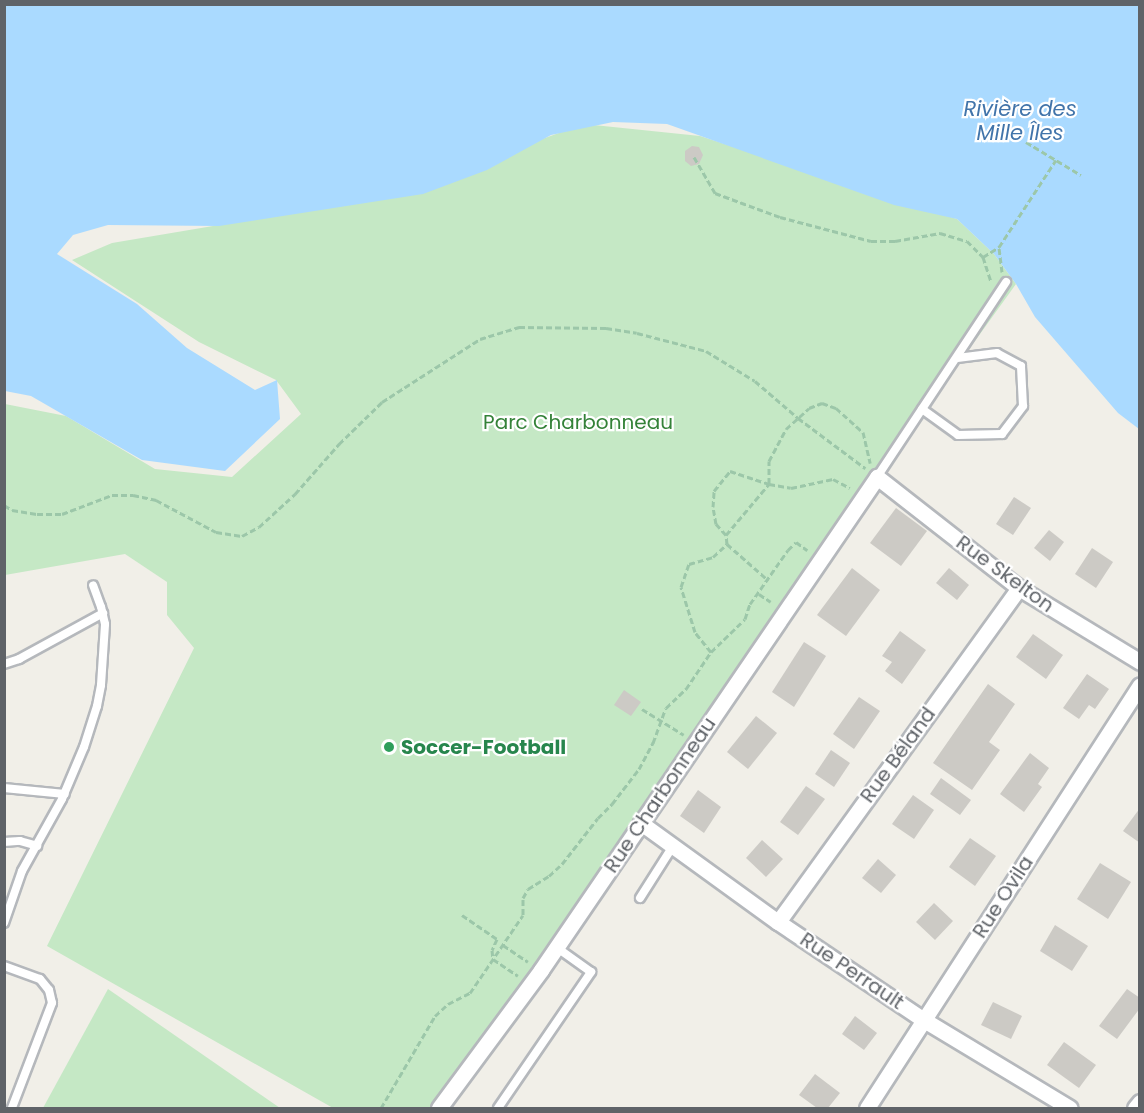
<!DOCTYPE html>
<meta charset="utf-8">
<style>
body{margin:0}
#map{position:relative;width:1144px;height:1113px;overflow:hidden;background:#f1efe8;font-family:Poppins,sans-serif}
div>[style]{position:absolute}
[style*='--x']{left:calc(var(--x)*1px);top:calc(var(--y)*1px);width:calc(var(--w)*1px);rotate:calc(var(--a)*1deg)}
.green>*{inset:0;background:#c5e8c5}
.water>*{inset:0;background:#aadaff}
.building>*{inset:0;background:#cccac5}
.path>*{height:3px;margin-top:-1.5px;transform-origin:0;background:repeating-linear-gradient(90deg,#9cc7a9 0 6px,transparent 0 9px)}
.roads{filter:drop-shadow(2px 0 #b5b8bc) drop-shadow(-2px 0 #b5b8bc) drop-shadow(0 2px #b5b8bc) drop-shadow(0 -2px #b5b8bc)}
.service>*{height:8px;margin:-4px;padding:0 4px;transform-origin:4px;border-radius:4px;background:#fff}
.minor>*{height:15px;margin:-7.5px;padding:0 7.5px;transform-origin:7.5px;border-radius:7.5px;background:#fff}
.dots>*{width:16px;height:16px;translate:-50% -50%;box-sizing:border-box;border:3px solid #fff;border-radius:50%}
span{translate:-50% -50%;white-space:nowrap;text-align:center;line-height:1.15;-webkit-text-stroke:4.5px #fff;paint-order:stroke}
.park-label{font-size:20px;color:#348238}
.street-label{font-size:20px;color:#5f6368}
.leisure-label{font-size:20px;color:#27864d;font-weight:700}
.left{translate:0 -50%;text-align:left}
.water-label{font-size:21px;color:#4174aa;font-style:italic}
.frame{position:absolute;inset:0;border:6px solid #5f6368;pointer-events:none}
</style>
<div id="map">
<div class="green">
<i style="clip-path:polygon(584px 124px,700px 136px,957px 219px,994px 254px,1016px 284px,877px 477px,438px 1108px,333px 1108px,47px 946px,194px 648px,167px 615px,167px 582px,125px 554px,5px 575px,5px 404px,66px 416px,155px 469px,232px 477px,301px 414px,276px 380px,199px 342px,72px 260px,112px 243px,374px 199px)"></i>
<i style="clip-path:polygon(108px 989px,280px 1108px,43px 1108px)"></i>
</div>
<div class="water">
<i style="clip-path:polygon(4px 5px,1139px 5px,1139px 429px,1118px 413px,1035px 317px,1016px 284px,994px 254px,957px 219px,894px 205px,667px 124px,613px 122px,551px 135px,487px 170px,423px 194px,219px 226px,108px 225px,73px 235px,57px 254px,137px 304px,187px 348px,255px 390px,277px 380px,280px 419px,225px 471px,142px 460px,31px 396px,5px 391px)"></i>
</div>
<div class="building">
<i style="clip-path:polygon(692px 146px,699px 147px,703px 155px,699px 164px,691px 166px,685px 161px,685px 151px)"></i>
<i style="clip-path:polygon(1014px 497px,1031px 508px,1013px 535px,996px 524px)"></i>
<i style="clip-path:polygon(896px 508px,927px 531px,901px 566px,870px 543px)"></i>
<i style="clip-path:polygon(1049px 530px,1064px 542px,1050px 561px,1034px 548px)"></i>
<i style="clip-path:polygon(1092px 548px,1113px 562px,1096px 588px,1075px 574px)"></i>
<i style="clip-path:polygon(852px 568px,880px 590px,846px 636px,817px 615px)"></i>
<i style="clip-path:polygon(949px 568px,969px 585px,957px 600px,936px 583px)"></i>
<i style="clip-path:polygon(900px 631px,926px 650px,902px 684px,885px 671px,892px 662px,882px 656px)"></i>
<i style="clip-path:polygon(1033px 634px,1063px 655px,1046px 679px,1016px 657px)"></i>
<i style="clip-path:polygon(804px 642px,826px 656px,794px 707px,772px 692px)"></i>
<i style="clip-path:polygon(1087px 674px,1109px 689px,1095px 709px,1089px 705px,1079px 719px,1063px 708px)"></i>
<i style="clip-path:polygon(988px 684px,1015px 704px,989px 742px,1000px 750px,972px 790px,933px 763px)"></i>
<i style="clip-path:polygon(624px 690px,641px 702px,631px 716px,614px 705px)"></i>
<i style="clip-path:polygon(859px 697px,880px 711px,854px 749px,833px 734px)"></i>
<i style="clip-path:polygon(756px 716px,777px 733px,748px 769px,727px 752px)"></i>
<i style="clip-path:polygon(831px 750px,850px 763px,834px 787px,815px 774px)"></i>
<i style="clip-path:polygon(1030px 753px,1049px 768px,1038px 784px,1042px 787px,1024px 812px,1000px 794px)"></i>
<i style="clip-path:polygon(941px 778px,971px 800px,960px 815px,930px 794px)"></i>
<i style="clip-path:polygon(806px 786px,825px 799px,798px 835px,780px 822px)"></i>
<i style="clip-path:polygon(698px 790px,721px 807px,704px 833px,680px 816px)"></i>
<i style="clip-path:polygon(913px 795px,934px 810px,914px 839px,892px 824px)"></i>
<i style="clip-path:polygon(1140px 808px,1140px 843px,1123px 831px)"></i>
<i style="clip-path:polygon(970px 838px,996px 856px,975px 886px,949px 867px)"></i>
<i style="clip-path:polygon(762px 840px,783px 859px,766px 877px,746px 858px)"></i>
<i style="clip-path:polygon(878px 859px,896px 875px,881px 893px,862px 878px)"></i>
<i style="clip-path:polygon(1100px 863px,1131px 882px,1108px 919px,1077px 899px)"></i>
<i style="clip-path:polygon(934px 903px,953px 921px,935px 940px,916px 922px)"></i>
<i style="clip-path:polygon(1055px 925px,1088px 946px,1072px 971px,1040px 951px)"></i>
<i style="clip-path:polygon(1127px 989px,1140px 998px,1140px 1008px,1117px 1039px,1099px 1026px)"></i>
<i style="clip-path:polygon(993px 1002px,1022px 1016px,1011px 1039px,981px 1025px)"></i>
<i style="clip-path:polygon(855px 1016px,877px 1033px,864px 1050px,842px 1034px)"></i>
<i style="clip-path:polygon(1064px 1042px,1096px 1065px,1079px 1088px,1047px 1065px)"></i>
<i style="clip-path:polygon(815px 1074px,840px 1093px,828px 1108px,817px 1108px,799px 1095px)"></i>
</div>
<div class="path">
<i style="--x:1026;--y:142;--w:64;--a:31"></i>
<i style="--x:694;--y:157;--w:42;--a:59.7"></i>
<i style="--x:715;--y:193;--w:69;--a:20.3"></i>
<i style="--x:780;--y:217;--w:94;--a:14.8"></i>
<i style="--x:871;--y:241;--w:24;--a:0"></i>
<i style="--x:895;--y:241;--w:46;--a:-10.1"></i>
<i style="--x:940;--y:233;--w:28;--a:17"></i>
<i style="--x:967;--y:241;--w:23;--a:45"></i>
<i style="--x:983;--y:257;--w:26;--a:72"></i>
<i style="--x:983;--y:257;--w:19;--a:-32"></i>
<i style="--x:1002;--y:272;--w:25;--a:-97"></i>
<i style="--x:999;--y:247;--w:104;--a:-56.8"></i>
<i style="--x:4;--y:505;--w:9;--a:32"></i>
<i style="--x:12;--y:510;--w:25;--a:9"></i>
<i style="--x:37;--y:514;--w:25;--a:0"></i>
<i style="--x:62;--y:514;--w:53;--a:-20.8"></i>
<i style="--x:112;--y:495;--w:21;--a:0"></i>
<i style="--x:133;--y:495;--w:24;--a:12"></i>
<i style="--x:156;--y:500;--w:68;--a:28.1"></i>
<i style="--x:216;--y:532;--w:26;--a:9"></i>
<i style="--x:242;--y:536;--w:19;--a:-28"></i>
<i style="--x:259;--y:527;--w:49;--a:-42.5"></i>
<i style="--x:295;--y:494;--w:67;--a:-48.7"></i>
<i style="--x:339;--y:444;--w:60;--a:-44.3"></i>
<i style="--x:382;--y:402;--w:117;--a:-32.7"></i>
<i style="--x:480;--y:339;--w:41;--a:-17.1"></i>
<i style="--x:519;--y:327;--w:87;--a:0.7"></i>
<i style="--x:606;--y:328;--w:31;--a:9"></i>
<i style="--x:637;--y:333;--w:71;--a:14.6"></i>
<i style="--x:706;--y:351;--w:57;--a:31.5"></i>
<i style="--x:755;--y:381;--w:57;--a:40.7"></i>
<i style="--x:798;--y:418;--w:84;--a:36.7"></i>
<i style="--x:726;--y:535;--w:15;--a:-132"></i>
<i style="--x:716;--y:524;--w:17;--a:-100"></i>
<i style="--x:713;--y:507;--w:16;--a:-86"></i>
<i style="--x:714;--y:491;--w:26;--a:-51"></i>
<i style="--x:730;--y:471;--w:41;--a:18.4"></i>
<i style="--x:769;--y:484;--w:22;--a:10"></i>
<i style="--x:791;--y:488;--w:43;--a:-12.1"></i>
<i style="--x:833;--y:479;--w:19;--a:28"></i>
<i style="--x:727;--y:544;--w:55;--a:41.3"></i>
<i style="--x:759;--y:594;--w:14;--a:34"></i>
<i style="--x:711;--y:652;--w:47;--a:-44.1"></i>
<i style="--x:745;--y:619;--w:16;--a:-72"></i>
<i style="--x:750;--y:604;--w:66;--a:-54.9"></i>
<i style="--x:788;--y:550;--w:11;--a:-45"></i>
<i style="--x:796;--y:542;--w:14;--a:36"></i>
<i style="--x:642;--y:709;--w:49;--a:31.8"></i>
<i style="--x:462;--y:915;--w:42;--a:34.4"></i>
<i style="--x:497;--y:939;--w:12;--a:114"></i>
<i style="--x:492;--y:950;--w:9;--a:84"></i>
<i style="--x:493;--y:959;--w:30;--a:34"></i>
<i style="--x:503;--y:945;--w:30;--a:34"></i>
<i style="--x:381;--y:1108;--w:107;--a:-59.6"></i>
<i style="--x:435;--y:1016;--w:18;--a:-43"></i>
<i style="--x:448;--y:1004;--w:25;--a:-27"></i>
<i style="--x:470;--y:993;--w:94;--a:-55.8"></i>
<i style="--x:523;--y:915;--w:17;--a:-90"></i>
<i style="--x:523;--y:898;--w:10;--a:-61"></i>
<i style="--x:528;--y:889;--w:25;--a:-32"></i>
<i style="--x:549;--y:876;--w:18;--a:-43"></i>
<i style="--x:562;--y:864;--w:58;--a:-52"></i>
<i style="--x:598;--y:818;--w:20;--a:-45"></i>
<i style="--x:612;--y:804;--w:44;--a:-52.4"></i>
<i style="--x:639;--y:769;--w:30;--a:-62"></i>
<i style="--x:653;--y:743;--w:37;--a:-70"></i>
<i style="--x:666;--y:708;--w:28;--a:-44"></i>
<i style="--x:686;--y:689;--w:45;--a:-56"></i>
<i style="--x:711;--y:652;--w:26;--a:-129"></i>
<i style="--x:695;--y:632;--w:47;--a:-107.3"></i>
<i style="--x:681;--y:587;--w:24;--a:-71"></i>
<i style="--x:689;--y:564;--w:25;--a:-16"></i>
<i style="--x:713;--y:557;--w:19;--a:-43"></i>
<i style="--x:727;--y:544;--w:9;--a:-96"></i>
<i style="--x:726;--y:535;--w:67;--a:-49.9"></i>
<i style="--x:769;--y:484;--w:23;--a:-90"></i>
<i style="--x:769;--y:461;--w:36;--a:-62"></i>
<i style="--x:786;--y:429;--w:31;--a:-42"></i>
<i style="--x:809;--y:408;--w:14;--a:-21"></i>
<i style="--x:822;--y:403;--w:15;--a:20"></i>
<i style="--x:836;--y:408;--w:36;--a:42"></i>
<i style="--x:863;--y:432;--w:32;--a:77"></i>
</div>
<div class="roads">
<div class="service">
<i style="--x:922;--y:409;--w:44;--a:35.8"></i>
<i style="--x:958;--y:435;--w:44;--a:-1.3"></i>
<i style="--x:1002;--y:434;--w:35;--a:-53"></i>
<i style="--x:1023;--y:406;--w:40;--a:-92.9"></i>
<i style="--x:1021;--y:366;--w:27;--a:-152"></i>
<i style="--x:997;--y:353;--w:40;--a:172.9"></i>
<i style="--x:877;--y:477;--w:234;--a:-56.5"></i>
<i style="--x:4;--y:664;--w:16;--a:-18"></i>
<i style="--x:19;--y:659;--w:96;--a:-28.7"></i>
<i style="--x:4;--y:788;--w:61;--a:5.6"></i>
<i style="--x:4;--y:842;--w:16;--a:-4"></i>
<i style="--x:20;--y:841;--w:18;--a:16"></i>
<i style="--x:640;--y:898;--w:62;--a:-57.6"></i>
<i style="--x:4;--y:923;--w:55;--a:-70.9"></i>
<i style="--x:22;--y:871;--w:82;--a:-60.9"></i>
<i style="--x:62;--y:799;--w:56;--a:-67.1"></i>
<i style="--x:84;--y:747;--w:43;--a:-72.4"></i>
<i style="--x:97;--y:706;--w:21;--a:-79"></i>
<i style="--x:101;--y:685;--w:61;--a:-86.2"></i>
<i style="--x:105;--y:624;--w:17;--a:-103"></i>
<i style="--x:101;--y:607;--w:23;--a:-110"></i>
<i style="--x:4;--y:966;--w:38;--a:20"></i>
<i style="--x:40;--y:979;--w:14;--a:51"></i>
<i style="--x:49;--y:990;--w:13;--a:77"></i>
<i style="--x:52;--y:1003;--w:112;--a:110.9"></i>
<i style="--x:498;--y:1108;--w:165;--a:-55.6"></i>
<i style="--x:591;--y:972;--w:43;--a:-144.5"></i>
</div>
<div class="minor">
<i style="--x:641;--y:823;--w:169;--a:35.9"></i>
<i style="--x:778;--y:922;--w:176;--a:33.9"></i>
<i style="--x:924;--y:1020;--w:170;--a:31.1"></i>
<i style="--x:778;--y:922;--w:412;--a:-54.2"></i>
<i style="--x:439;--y:1108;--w:172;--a:-53.5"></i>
<i style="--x:541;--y:970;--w:597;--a:-55.72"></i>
<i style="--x:877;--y:477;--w:180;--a:38"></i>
<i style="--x:1019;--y:588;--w:142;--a:31.4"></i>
<i style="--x:867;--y:1108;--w:503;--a:-57.16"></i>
<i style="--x:1135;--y:1108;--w:8;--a:-50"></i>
</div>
</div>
<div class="dots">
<i style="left:389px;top:747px;background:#2e9e5b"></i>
</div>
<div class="park-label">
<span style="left:578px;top:422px">Parc Charbonneau</span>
</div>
<div class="street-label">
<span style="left:1005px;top:574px;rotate:36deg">Rue Skelton</span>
<span style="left:898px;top:755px;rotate:-54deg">Rue Béland</span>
<span style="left:660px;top:795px;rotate:-56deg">Rue Charbonneau</span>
<span style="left:1003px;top:897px;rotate:-57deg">Rue Ovila</span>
<span style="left:852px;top:971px;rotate:34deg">Rue Perrault</span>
</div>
<div class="leisure-label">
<span class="left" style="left:401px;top:747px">Soccer-Football</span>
</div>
<div class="water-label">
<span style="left:1020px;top:121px">Rivière des<br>Mille Îles</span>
</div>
<div class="frame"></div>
</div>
